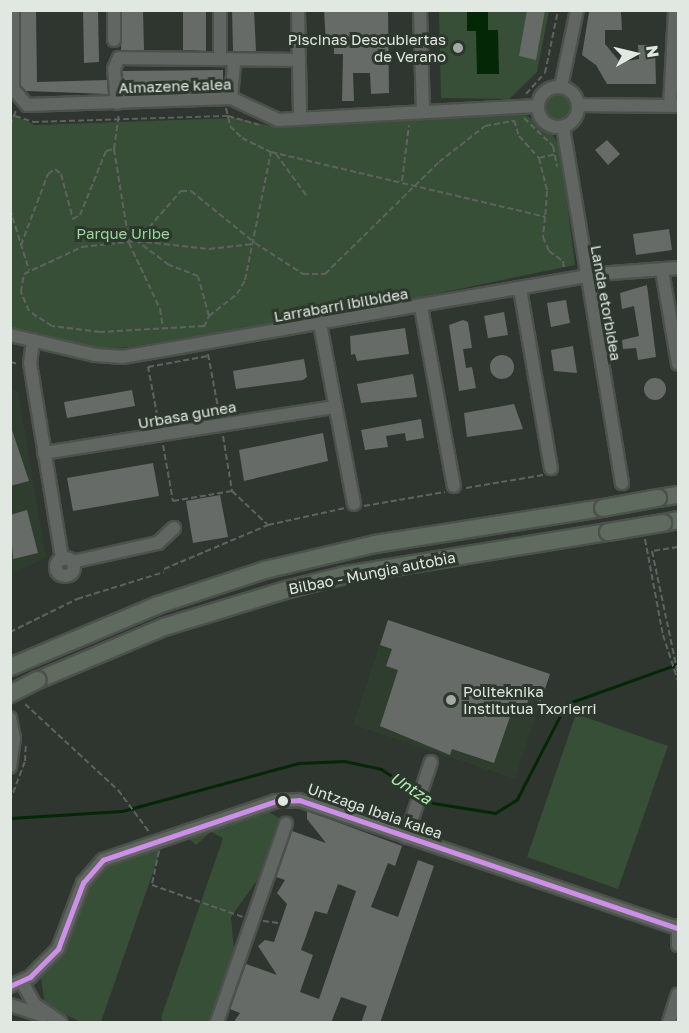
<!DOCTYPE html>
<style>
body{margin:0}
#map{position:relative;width:689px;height:1033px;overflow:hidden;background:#2f352f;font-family:"Golos Text",sans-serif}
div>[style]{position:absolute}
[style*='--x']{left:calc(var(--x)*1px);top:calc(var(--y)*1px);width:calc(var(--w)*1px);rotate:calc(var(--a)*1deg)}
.built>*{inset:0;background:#2f3d2f}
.green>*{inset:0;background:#374f37}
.round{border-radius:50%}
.water>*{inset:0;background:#042706}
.stream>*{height:3px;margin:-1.5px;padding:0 1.5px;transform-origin:1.5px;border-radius:1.5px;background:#042706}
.building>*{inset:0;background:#676b67}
.path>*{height:2px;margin-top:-1px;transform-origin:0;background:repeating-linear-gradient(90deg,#5f625e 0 6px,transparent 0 9px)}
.roads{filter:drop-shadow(2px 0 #4c514c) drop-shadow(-2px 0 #4c514c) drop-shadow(0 2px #4c514c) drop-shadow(0 -2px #4c514c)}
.minor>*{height:12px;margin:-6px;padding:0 6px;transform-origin:6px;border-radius:6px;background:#626662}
.minor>.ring{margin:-6px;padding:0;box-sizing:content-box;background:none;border:12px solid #626662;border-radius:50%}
.highway>*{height:16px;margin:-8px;padding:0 8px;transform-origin:8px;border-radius:8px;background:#606b60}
.bridges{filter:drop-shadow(2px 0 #4c514c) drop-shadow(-2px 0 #4c514c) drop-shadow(0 2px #4c514c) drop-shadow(0 -2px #4c514c)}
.highway-bridge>*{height:16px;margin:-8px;padding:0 8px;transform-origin:8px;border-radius:8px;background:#606b60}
.bus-1>*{height:4.5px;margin:-2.25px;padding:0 2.25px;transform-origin:2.25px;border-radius:2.25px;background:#ce8fe9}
.dots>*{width:16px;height:16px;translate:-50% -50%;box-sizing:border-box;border:3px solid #2d372d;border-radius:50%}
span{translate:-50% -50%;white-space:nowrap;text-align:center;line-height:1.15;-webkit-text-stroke:6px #2d372d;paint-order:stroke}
.poi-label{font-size:15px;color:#e1e7e1}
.right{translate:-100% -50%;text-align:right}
.left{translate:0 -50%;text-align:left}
.street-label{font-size:15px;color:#e1e7e1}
.park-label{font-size:15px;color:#9ad99b}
.water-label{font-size:16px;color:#aeeeaf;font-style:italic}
.frame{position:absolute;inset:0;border:12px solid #e1e7e1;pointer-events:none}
.north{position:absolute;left:605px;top:24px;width:60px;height:60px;-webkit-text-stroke:4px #2d372d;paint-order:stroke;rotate:82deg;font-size:16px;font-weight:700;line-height:24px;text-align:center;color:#e1e7e1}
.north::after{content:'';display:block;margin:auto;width:21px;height:27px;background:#e1e7e1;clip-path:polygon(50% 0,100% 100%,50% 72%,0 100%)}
</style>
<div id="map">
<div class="built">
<i style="clip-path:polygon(10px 387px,18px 392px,46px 558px,11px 574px)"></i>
<i style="clip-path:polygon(388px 620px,550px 674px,515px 779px,353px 725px)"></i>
</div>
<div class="green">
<i style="clip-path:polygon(439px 11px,549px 11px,537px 72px,509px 99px,441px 98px)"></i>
<i class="round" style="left:544px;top:92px;width:30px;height:30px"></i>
<i style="clip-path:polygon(11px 114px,35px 125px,235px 118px,280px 128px,525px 114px,553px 135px,560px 147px,575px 265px,367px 308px,130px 347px,101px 349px,11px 328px)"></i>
<i style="clip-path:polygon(576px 714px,668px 746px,618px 889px,527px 857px)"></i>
<i style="clip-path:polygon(264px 809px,279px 818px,258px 879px,231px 917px,234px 950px,210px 1022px,163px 1022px,161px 1018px,223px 838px,211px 832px,196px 845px,189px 839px,161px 849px,101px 1022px,81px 1022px,45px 1005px,41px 978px,63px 952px,89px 885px,107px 864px)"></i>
</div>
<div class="water">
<i style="clip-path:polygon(467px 11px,488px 11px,488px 30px,498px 30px,499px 74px,477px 74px,476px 31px,467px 31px)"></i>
</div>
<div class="stream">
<i style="--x:423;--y:796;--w:12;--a:35"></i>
<i style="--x:433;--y:803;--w:63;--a:9.2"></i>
<i style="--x:495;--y:813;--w:26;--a:-32"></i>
<i style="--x:517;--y:799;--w:107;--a:-62.7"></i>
<i style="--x:566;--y:704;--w:119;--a:-19.7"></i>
<i style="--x:10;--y:818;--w:112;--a:-3.6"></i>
<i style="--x:122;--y:811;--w:183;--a:-15.2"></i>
<i style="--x:299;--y:763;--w:45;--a:-2.5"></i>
<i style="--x:344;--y:761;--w:38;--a:12"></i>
<i style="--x:381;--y:769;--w:43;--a:33.7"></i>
</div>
<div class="building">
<i style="clip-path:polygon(21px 10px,36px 12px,37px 82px,107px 80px,108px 94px,26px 91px,21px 86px)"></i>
<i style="clip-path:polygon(83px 10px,98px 10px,99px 62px,84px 63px)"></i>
<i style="clip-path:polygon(122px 10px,143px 10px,144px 50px,121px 50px)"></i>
<i style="clip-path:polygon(183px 10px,206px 10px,206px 51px,183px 50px)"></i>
<i style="clip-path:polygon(232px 10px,254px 10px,256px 51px,233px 51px)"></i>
<i style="clip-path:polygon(324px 10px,388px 10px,389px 93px,371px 94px,370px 73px,353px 73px,354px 101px,342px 101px,343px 54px,334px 54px,334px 45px,326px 45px)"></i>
<i style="clip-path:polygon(527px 10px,545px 10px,536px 60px,519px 56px)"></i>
<i style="clip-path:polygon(589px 12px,621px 12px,622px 30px,605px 30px,605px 44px,620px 62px,639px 59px,638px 45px,655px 45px,656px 84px,607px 84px,596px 65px,582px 55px)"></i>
<i style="clip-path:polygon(223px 70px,223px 86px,124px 87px,122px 71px)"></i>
<i style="clip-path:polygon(607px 140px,620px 154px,608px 165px,595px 150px)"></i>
<i style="clip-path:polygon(669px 229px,672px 250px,636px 255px,633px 234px)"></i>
<i style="clip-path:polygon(647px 285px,656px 357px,638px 360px,636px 348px,623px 349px,622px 340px,639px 336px,634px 306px,622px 309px,620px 293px)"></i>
<i style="clip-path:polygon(566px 300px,570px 323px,551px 327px,547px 303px)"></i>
<i style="clip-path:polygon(504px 312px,508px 335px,488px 338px,484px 316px)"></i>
<i style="clip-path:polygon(463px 320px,468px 322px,472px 348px,463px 349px,466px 368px,472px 367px,476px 388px,459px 391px,449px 325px)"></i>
<i style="clip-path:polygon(405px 328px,409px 354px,357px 361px,355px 354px,351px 355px,350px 336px)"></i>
<i style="clip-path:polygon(573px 346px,577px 373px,554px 371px,551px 350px)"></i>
<i class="round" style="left:490px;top:355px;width:24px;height:24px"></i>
<i style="clip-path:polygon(304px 359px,307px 377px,303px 380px,236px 389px,233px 371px)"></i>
<i style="clip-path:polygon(413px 374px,417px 397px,361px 403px,357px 384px)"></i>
<i class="round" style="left:644px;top:378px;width:22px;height:22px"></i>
<i style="clip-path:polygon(132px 390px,135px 406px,67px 418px,64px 402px)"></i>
<i style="clip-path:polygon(514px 404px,523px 429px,467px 437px,464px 413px)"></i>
<i style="clip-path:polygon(421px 419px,424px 438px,406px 441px,405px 433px,386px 436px,388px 447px,365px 450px,361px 430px)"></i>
<i style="clip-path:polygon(10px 424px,29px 481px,10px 486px)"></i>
<i style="clip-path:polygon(323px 433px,328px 461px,244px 481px,239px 450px)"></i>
<i style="clip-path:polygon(153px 463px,159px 496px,73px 511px,67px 478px)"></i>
<i style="clip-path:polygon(220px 495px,228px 537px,193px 543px,186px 501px)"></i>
<i style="clip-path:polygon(27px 510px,38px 553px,13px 559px,10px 515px)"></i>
<i style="clip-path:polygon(388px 620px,550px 674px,541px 701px,529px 698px,523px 715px,512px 711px,494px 763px,452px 749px,450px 755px,380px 726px,398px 670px,386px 666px,392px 649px,380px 645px)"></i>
<i style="clip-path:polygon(evenodd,307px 811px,402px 846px,395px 866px,388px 863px,371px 907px,398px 917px,418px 860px,434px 866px,380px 1023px,361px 1023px,367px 1006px,341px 997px,331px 1023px,233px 1023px,240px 1013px,230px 1009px,246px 964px,277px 975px,258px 946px,265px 940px,274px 942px,287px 904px,277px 893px,285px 880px,276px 877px,292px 831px,326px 843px,307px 819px,307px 811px,338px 884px,356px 891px,319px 999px,300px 992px,313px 955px,301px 950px,315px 911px,327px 914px,338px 884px)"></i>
</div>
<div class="path">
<i style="--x:526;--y:94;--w:28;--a:-48"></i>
<i style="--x:545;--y:73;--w:64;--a:-78.3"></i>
<i style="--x:226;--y:108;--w:18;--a:77"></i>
<i style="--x:230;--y:126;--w:17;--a:45"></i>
<i style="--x:242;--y:138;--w:32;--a:26"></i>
<i style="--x:271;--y:152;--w:282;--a:13.3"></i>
<i style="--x:545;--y:217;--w:20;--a:96"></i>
<i style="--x:543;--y:237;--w:15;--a:67"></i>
<i style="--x:549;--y:251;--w:17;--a:36"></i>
<i style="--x:563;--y:261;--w:8;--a:83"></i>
<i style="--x:15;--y:116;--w:19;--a:18"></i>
<i style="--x:33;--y:122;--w:195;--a:-1.8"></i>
<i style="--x:228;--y:116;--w:32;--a:16"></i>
<i style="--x:524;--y:118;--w:40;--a:44"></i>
<i style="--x:553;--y:146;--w:21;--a:79"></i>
<i style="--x:514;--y:120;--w:17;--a:73"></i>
<i style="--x:519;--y:136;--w:30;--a:48"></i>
<i style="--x:539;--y:158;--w:17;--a:-13"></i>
<i style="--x:10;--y:125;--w:15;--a:-67"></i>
<i style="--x:114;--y:149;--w:35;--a:-82"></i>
<i style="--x:276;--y:154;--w:51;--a:53.8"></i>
<i style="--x:539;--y:158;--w:34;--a:76"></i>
<i style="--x:547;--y:191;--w:26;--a:94"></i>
<i style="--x:402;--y:181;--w:56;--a:-82.9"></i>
<i style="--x:10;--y:209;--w:64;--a:72.7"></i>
<i style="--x:21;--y:245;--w:76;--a:-69.2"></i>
<i style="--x:48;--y:174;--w:9;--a:-36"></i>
<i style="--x:55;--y:169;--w:8;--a:40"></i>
<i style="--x:61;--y:174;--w:47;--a:75.1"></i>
<i style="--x:73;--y:219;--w:8;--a:-30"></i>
<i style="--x:80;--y:215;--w:69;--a:-67.9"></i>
<i style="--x:106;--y:151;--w:8;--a:-14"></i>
<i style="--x:114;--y:149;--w:95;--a:80.9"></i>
<i style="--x:129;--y:243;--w:73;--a:64.8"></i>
<i style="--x:160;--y:309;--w:19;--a:81"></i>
<i style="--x:209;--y:316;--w:41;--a:-105.4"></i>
<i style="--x:198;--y:276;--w:31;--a:-159"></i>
<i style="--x:169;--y:265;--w:40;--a:-143"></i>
<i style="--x:137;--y:241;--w:67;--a:-48.7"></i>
<i style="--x:181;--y:191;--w:10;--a:0"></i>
<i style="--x:191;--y:191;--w:82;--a:39.1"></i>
<i style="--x:255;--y:243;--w:57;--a:32.9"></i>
<i style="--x:303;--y:274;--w:22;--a:0"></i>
<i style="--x:325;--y:274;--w:160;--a:-44.5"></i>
<i style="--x:439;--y:162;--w:58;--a:-38"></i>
<i style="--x:485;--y:126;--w:29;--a:-10"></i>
<i style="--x:204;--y:326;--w:104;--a:176.7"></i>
<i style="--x:100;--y:332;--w:48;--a:-172.9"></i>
<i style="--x:52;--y:326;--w:27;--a:-147"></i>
<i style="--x:29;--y:311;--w:21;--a:-113"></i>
<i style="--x:21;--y:292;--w:18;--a:-81"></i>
<i style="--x:24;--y:274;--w:64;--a:-25"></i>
<i style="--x:82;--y:247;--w:55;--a:-6.2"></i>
<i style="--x:137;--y:241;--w:72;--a:6.3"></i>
<i style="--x:209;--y:249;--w:45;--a:-6.3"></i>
<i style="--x:204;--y:327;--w:12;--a:-66"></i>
<i style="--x:209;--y:316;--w:36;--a:-38"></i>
<i style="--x:237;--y:294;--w:16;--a:-60"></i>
<i style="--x:245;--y:280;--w:131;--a:-78.5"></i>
<i style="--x:208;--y:354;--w:60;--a:79.4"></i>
<i style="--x:10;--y:362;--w:9;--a:13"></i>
<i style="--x:159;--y:425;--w:59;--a:-100.7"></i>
<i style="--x:148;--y:367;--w:61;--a:-10.4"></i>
<i style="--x:223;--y:436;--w:56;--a:80.7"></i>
<i style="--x:232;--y:491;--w:50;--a:43.4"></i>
<i style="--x:163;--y:445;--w:57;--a:79.9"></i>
<i style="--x:173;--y:501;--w:60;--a:-9.6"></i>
<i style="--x:466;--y:488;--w:78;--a:-9.6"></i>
<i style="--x:364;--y:506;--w:82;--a:-9.8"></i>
<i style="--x:645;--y:539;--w:98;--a:79.4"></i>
<i style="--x:663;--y:635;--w:48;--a:71.9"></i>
<i style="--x:678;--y:547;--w:26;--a:171"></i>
<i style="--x:652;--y:551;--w:126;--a:78.1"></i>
<i style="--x:164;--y:569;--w:113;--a:-22.9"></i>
<i style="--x:268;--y:525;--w:79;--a:-12.4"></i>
<i style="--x:10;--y:632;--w:75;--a:-26.2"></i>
<i style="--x:77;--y:599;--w:91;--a:-17.2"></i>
<i style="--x:25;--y:704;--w:127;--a:42.8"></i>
<i style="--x:118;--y:790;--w:54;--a:53.3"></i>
<i style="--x:10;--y:801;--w:43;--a:-69.4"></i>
<i style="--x:25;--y:761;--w:17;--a:-87"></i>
<i style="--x:159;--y:851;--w:35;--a:102"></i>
<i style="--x:152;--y:885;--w:96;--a:19.4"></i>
<i style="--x:263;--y:921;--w:16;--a:7"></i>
</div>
<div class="roads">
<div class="minor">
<i style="--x:13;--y:10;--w:79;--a:90"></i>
<i style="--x:13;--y:89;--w:21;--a:49"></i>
<i style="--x:27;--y:105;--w:204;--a:-2"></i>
<i style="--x:231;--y:98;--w:52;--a:25.1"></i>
<i style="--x:278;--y:120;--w:260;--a:-3.1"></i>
<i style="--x:114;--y:10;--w:30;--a:90"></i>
<i style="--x:220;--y:10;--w:46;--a:90"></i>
<i style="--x:298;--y:10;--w:108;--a:88.9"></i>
<i style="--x:420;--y:10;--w:102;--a:88.3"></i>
<i class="ring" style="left:538px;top:87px;width:28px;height:28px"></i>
<i style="--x:561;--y:87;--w:79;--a:-78.3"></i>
<i style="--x:231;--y:98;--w:37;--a:-85"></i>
<i style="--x:117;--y:103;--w:34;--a:-95"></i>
<i style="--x:114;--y:69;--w:12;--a:-66"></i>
<i style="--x:119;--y:58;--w:180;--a:0.6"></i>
<i style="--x:578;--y:105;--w:100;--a:0.6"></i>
<i style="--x:670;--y:106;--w:96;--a:-87"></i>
<i style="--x:563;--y:127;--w:361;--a:80.6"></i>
<i style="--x:662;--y:270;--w:95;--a:80.3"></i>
<i style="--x:520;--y:289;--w:182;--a:80.2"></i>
<i style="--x:421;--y:307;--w:182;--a:79.6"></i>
<i style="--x:320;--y:324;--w:183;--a:79.3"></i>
<i style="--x:10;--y:335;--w:87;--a:13.2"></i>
<i style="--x:95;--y:355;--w:28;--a:4"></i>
<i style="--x:123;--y:357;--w:481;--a:-9.9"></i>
<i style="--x:597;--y:274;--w:81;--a:-4.2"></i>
<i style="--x:33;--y:340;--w:23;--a:97"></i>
<i style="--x:30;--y:363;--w:199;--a:80.7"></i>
<i style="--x:44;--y:453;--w:295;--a:-9"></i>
<i class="ring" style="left:56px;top:558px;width:6px;height:6px"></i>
<i style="--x:72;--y:562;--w:88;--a:-12.5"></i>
<i style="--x:158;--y:543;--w:22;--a:-43"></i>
<i style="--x:10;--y:718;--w:20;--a:79"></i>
<i style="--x:14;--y:738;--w:29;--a:98"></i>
<i style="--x:406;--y:837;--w:79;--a:-71.6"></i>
<i style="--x:678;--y:926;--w:19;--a:90"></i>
<i style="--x:22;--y:982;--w:25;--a:61"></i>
<i style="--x:34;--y:1004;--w:32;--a:34"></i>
<i style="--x:10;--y:986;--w:22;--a:-24"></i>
<i style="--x:30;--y:977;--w:40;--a:-45"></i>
<i style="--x:58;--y:949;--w:71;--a:-69.3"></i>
<i style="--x:83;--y:883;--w:30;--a:-49"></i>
<i style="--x:103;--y:860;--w:183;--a:-18.8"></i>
<i style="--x:276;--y:801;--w:23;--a:-2"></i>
<i style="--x:299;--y:800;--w:400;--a:18.7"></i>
<i style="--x:10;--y:1005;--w:35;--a:18"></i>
<i style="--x:217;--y:1022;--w:210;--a:-70.8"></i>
<i style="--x:669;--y:1022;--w:29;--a:-72"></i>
</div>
<div class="highway">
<i style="--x:658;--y:498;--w:20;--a:-9"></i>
<i style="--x:663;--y:523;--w:15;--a:-11"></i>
<i style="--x:10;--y:667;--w:160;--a:-22.7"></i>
<i style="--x:158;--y:605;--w:113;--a:-18.1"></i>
<i style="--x:265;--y:570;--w:113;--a:-13.3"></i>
<i style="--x:375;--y:544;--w:231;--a:-9"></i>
<i style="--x:38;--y:680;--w:137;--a:-22.8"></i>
<i style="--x:164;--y:627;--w:131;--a:-16.9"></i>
<i style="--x:289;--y:589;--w:58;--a:-14"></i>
<i style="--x:345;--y:575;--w:266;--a:-9.3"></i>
</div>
</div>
<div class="bridges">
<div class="highway-bridge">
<i style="--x:603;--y:508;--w:56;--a:-10.3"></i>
<i style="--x:608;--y:532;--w:56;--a:-9.3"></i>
<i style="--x:10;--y:694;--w:31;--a:-27"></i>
</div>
</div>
<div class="bus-1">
<i style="--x:10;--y:986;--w:22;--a:-24"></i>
<i style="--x:30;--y:977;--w:40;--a:-45"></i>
<i style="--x:58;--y:949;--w:71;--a:-69.3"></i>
<i style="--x:83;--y:883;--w:30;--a:-49"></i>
<i style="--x:103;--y:860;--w:183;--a:-18.8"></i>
<i style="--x:276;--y:801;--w:23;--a:-2"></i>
<i style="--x:299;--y:800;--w:400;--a:18.7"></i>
</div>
<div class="dots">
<i style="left:458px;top:48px;background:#a3a9a3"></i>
<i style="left:451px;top:700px;background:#a3a9a3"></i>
<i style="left:283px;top:801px;background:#e1e7e1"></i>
</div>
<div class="poi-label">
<span class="right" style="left:446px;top:48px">Piscinas Descubiertas<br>de Verano</span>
<span class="left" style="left:463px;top:700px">Politeknika<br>Institutua Txorierri</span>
</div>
<div class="street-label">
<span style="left:175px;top:86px;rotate:-2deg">Almazene kalea</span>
<span style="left:606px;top:303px;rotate:80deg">Landa etorbidea</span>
<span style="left:341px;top:305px;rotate:-10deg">Larrabarri ibilbidea</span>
<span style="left:187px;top:415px;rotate:-10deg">Urbasa gunea</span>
<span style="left:372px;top:573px;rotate:-11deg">Bilbao - Mungia autobia</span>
<span style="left:375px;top:811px;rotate:19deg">Untzaga Ibaia kalea</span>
</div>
<div class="park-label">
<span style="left:123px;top:234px">Parque Uribe</span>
</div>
<div class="water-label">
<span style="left:411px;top:788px;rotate:32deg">Untza</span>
</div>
<div class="frame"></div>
<div class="north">N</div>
</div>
